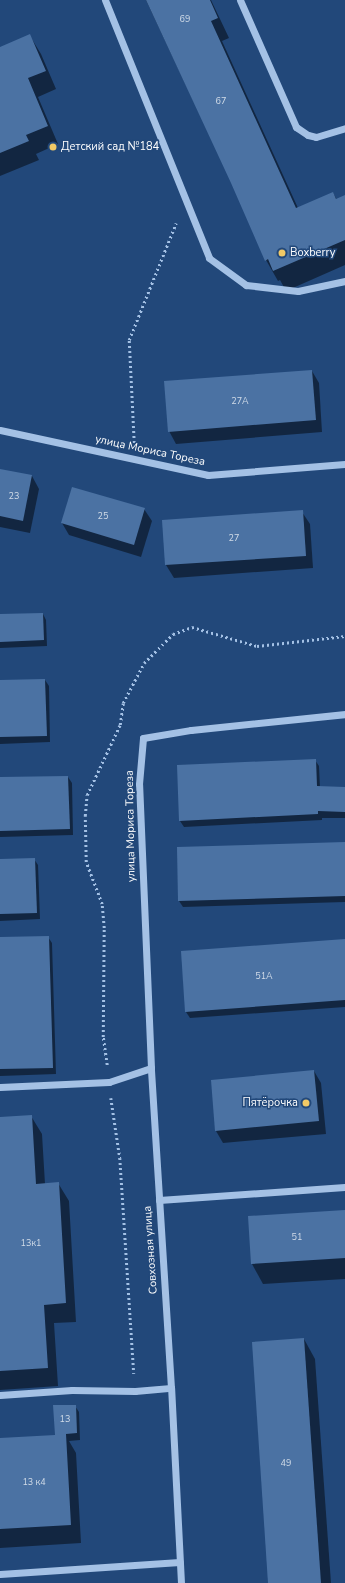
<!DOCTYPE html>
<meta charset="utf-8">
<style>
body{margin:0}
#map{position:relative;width:345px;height:1583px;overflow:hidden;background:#22487a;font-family:"Nunito Sans",sans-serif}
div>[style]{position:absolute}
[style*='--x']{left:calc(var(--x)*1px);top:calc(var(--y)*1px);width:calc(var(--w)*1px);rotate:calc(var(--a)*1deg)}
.shadow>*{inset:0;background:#0007}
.building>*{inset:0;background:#4b72a3}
.path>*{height:2.5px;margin-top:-1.25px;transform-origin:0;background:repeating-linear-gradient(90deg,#a4c1e5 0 2px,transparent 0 5px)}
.minor>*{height:7px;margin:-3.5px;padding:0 3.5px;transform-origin:3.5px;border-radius:3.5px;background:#a4c1e5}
.dots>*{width:11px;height:11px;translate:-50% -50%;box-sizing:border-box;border:2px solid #22487a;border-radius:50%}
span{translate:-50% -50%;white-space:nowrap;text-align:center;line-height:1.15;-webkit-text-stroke:3px #22487a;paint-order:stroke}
.number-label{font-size:9px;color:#d2dce8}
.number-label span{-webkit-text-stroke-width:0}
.poi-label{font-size:11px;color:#fff}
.left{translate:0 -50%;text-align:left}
.right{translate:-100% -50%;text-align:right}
.street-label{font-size:11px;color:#fff}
</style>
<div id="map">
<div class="shadow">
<i style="clip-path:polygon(146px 0,211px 0,229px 38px,222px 41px,298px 208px,333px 193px,337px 200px,345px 197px,345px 265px,286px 291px,280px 280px,278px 281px,266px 260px,232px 183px)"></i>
<i style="clip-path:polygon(30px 36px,41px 54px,56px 89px,38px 97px,58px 144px,36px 154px,39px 160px,0 176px,0 50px)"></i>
<i style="clip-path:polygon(312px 371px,319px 383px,322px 432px,176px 444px,169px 431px)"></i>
<i style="clip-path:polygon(0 470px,32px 476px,39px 489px,30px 533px,0 527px)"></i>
<i style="clip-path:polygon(144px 509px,152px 521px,141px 557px,69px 535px,62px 523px)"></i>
<i style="clip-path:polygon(302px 512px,310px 524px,313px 568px,174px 578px,166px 565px,163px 521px)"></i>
<i style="clip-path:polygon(43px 614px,46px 620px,47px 646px,0 648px,0 615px)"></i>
<i style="clip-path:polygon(45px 680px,49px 686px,50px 742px,0 744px,0 681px)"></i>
<i style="clip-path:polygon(315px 760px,319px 766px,320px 788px,345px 788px,345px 818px,322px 818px,322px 820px,184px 827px,180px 821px)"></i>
<i style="clip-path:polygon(68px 777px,72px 783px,73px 835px,0 837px,0 778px)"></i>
<i style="clip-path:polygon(345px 843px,345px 902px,183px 907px,179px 901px)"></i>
<i style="clip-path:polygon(34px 859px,38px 865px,40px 919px,0 921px,0 860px)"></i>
<i style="clip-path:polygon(48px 937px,52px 943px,56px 1074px,0 1076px,0 938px)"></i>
<i style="clip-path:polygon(345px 940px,345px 1007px,190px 1018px,186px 1012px)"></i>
<i style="clip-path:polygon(314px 1071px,321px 1083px,326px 1134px,223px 1143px,216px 1131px)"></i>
<i style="clip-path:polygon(31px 1116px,42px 1134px,45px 1184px,58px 1183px,69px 1201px,76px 1322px,54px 1323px,58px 1386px,0 1390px,0 1118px)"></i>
<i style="clip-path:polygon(345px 1211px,345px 1279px,263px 1284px,252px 1264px)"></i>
<i style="clip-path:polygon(304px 1339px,315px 1359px,331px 1583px,269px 1583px)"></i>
<i style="clip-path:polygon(75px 1406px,79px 1412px,80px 1440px,69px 1441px,76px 1453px,81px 1543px,0 1548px,0 1439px,56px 1436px)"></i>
</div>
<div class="building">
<i style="clip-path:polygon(146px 0,210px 0,218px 18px,211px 21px,296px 208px,333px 192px,336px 199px,345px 195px,345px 240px,273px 271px,268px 259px,265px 261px,231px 183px)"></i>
<i style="clip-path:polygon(30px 34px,46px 71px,28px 78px,48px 126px,26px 135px,29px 141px,0 153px,0 47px)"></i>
<i style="clip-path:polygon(312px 370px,316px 420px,168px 432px,164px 381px)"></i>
<i style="clip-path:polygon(0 469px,32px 475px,23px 521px,0 516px)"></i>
<i style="clip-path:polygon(72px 487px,145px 508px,134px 545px,61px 523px)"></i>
<i style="clip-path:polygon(303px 510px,306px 556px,165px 565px,162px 520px)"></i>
<i style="clip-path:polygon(43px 613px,44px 640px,0 642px,0 614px)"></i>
<i style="clip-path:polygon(45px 679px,47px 736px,0 737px,0 680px)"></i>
<i style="clip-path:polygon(316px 759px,317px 786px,345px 787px,345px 812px,318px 811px,318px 814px,179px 821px,177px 765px)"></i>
<i style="clip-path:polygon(68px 776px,70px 829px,0 831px,0 777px)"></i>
<i style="clip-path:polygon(345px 842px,345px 896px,178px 901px,177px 847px)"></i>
<i style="clip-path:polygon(35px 858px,37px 913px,0 914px,0 859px)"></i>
<i style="clip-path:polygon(49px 936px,53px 1068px,0 1069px,0 937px)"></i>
<i style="clip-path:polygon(345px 939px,345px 1000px,185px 1012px,181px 951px)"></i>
<i style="clip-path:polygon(314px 1070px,319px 1121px,215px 1131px,211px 1080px)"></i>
<i style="clip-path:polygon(32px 1115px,36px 1184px,59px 1182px,66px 1303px,44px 1305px,48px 1368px,0 1371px,0 1117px)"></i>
<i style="clip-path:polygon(345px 1210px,345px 1258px,251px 1264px,248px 1216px)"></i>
<i style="clip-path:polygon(304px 1338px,321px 1583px,268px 1583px,252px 1342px)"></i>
<i style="clip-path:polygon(53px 1405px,76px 1405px,77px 1433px,66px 1434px,71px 1525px,0 1529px,0 1438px,55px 1435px)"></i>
</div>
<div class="path">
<i style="--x:134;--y:443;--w:103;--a:-92.8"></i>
<i style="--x:129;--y:340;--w:126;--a:-68.1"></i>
<i style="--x:107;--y:1065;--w:28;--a:-98"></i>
<i style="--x:103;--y:1037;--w:109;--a:-89.5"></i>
<i style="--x:104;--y:928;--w:24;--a:-95"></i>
<i style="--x:102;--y:904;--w:45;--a:-110.9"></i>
<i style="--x:86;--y:862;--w:46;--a:-91.2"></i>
<i style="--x:85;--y:816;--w:21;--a:-85"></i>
<i style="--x:87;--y:795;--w:77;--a:-64.8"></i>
<i style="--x:120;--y:725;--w:22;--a:-82"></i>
<i style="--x:123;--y:703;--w:45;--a:-62.3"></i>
<i style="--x:144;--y:663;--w:41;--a:-45"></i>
<i style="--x:173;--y:634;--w:20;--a:-20"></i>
<i style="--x:192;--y:627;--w:68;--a:16.3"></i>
<i style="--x:257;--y:646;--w:89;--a:-6.5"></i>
<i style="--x:111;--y:1098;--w:61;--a:81.5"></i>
<i style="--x:120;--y:1158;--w:216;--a:86.3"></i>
</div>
<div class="minor">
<i style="--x:105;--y:0;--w:278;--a:68"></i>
<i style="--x:209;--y:258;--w:46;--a:36.1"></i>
<i style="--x:246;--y:285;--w:52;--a:6.6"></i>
<i style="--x:298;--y:291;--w:48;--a:-12"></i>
<i style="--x:240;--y:0;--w:139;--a:66.2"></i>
<i style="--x:296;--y:127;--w:14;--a:34"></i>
<i style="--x:308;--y:135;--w:8;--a:14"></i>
<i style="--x:316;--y:137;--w:30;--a:-17"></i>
<i style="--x:0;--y:430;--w:213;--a:12.2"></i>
<i style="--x:208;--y:475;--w:137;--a:-4.6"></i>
<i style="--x:0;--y:1087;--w:109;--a:-2.6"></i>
<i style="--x:109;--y:1082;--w:44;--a:-18.4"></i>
<i style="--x:159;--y:1200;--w:186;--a:-4"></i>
<i style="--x:0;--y:1395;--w:72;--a:-4"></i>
<i style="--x:72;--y:1390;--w:63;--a:0.9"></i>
<i style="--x:135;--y:1391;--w:36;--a:-5"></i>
<i style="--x:0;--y:1574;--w:180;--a:-3.8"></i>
<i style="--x:181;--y:1583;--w:195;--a:-92.9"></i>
<i style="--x:171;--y:1388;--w:321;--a:-93.6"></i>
<i style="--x:151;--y:1068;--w:284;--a:-92.4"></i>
<i style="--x:139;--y:784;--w:46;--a:-85"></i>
<i style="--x:143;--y:738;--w:49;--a:-9.5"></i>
<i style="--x:191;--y:730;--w:155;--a:-5.9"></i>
</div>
<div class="dots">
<i style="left:53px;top:147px;background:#f1c966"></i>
<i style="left:282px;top:253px;background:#f1c966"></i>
<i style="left:306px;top:1103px;background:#f1c966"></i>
</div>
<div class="number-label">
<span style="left:185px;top:19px">69</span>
<span style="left:221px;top:101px">67</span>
<span style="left:240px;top:401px">27А</span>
<span style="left:14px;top:496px">23</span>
<span style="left:103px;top:516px">25</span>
<span style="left:234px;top:538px">27</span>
<span style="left:264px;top:976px">51А</span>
<span style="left:297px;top:1237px">51</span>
<span style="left:31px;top:1243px">13к1</span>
<span style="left:65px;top:1419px">13</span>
<span style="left:286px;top:1463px">49</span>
<span style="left:34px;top:1482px">13 к4</span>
</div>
<div class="poi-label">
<span class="left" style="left:61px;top:147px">Детский сад №184</span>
<span class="left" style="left:290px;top:253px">Boxberry</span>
<span class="right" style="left:298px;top:1103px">Пятёрочка</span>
</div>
<div class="street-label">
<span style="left:150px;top:451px;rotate:12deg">улица Мориса Тореза</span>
<span style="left:131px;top:826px;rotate:-91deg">улица Мориса Тореза</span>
<span style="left:151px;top:1250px;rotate:-94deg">Совхозная улица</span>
</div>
</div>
